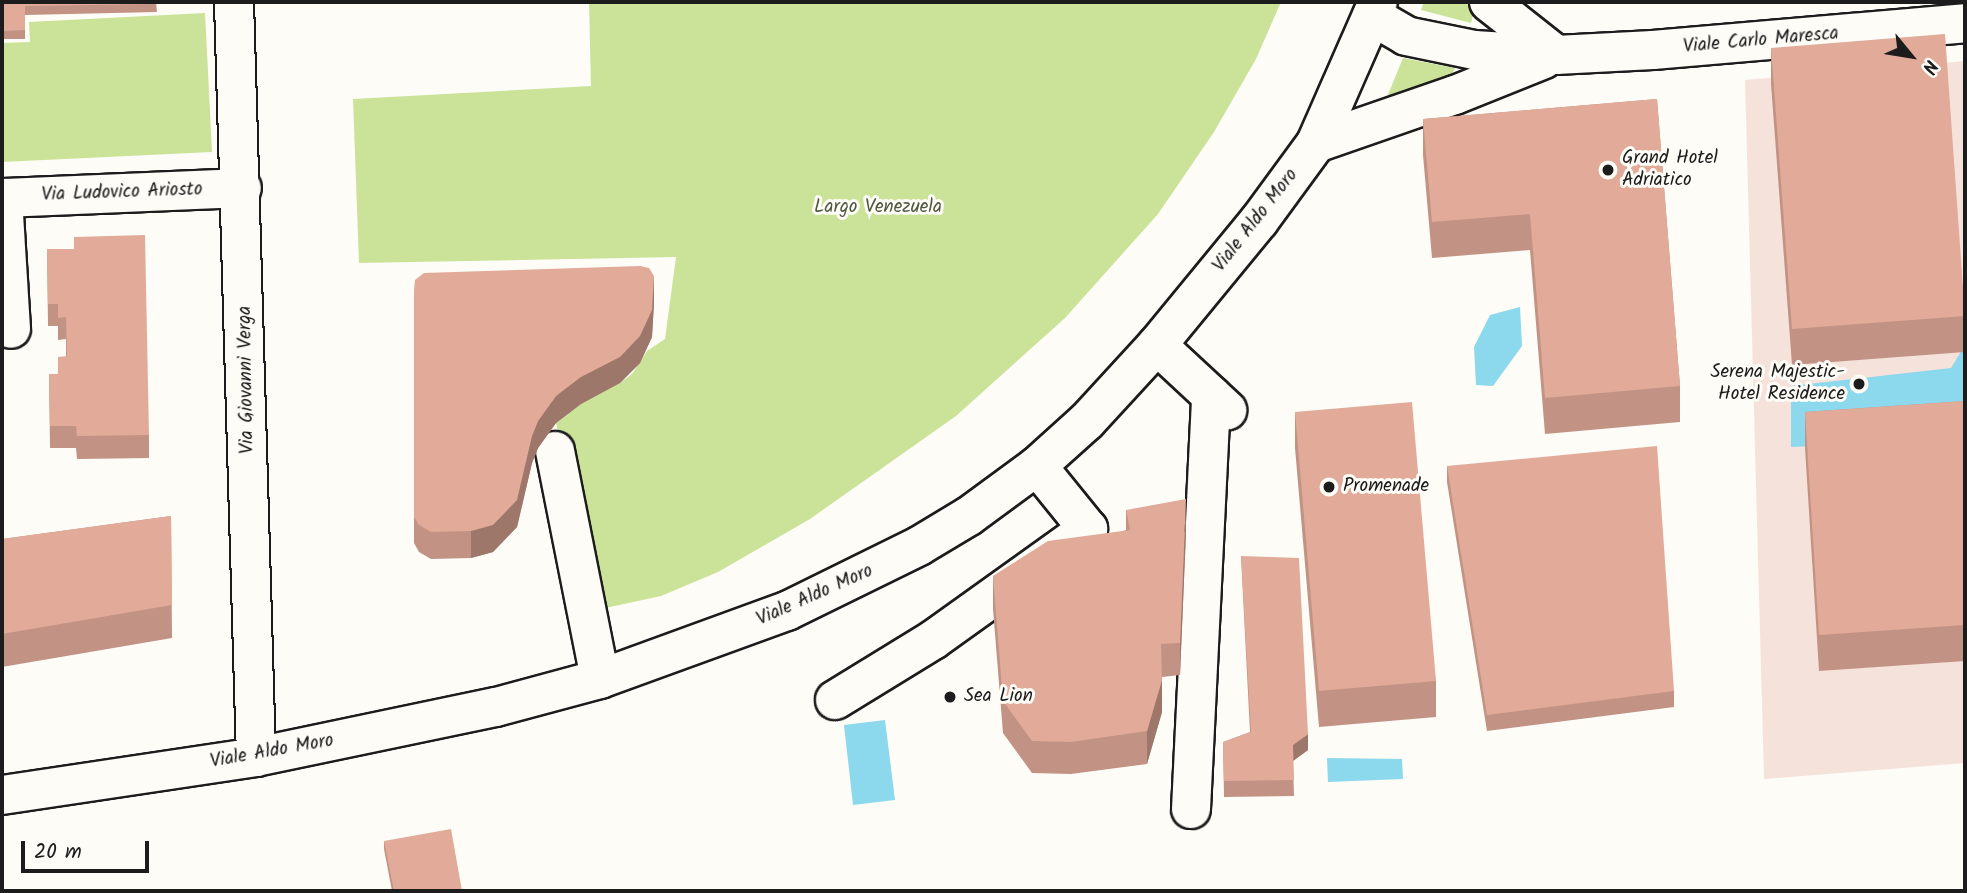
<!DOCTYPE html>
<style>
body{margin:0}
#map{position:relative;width:1967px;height:893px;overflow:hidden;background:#fdfcf7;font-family:Kalam,sans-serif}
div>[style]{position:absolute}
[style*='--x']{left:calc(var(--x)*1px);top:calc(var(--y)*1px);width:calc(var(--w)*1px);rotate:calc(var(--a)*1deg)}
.built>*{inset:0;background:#f5e3db}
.green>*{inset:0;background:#cae399}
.water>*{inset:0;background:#8cd8ec}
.roads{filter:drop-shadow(2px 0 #1c1c1c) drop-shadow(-2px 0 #1c1c1c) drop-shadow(0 2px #1c1c1c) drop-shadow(0 -2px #1c1c1c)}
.minor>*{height:38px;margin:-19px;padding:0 19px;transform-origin:19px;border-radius:19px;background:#fdfcf7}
.wall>*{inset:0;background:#c29284}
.shaded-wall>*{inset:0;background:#9e776b}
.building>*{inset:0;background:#e1aa99}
.dots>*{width:19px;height:19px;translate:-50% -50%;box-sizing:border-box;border:4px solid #fdfcf7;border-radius:50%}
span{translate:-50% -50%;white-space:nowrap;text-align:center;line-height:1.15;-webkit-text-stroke:6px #fdfcf7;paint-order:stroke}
.street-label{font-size:19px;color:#1c1c1c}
.poi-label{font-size:19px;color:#1c1c1c}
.left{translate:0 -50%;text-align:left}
.right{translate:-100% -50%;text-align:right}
.park-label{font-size:19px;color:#505842}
.frame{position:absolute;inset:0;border:4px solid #1c1c1c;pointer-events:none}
.north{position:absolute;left:1876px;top:21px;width:70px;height:70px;-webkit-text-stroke:5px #fdfcf7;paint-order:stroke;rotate:120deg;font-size:19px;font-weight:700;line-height:28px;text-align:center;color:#1c1c1c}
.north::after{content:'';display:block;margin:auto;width:24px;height:32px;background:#1c1c1c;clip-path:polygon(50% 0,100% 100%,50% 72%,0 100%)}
.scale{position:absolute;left:21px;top:841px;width:128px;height:32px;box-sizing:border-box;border:4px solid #1c1c1c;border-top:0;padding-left:9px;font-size:21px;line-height:24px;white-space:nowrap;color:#1c1c1c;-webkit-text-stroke:5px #fdfcf7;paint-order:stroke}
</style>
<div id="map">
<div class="built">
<i style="clip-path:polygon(1965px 61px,1965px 763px,1764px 779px,1745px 80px)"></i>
</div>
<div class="green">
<i style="clip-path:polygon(589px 2px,1281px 2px,1256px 59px,1214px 132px,1158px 214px,1065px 318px,956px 416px,810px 519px,718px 572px,661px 596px,596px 610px,556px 423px,581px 404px,620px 383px,632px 374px,647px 351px,665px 339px,676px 257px,359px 263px,353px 99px,591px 86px)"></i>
<i style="clip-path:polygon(1424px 2px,1470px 2px,1475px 8px,1471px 23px,1421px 10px)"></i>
<i style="clip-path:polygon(205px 13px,212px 152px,2px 162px,2px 43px,30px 42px,29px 22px)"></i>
<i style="clip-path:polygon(1403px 58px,1455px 68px,1447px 85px,1383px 107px)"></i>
</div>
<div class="water">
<i style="clip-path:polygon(1520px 307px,1522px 346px,1493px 386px,1476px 385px,1474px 347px,1490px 315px)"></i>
<i style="clip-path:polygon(1965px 345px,1965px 440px,1791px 447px,1791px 386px,1951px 368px)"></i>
<i style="clip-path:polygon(885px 720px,895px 800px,853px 805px,844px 725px)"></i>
<i style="clip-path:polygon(1327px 758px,1402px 759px,1403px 779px,1328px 782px)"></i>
</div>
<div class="roads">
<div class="minor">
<i style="--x:234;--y:2;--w:755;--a:88.33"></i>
<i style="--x:1489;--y:2;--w:85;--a:38.3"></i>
<i style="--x:1372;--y:16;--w:39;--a:30"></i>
<i style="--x:1406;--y:36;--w:69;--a:11.6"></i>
<i style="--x:1474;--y:50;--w:82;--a:3.5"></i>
<i style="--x:1556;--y:55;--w:97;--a:-3"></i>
<i style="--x:1653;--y:50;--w:313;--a:-4.9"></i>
<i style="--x:1316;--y:143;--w:147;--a:-19.1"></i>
<i style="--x:1455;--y:95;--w:96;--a:-22"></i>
<i style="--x:2;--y:198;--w:240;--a:-2.4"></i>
<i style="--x:3;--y:198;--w:131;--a:86.5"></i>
<i style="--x:1157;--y:345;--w:96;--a:42.9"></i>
<i style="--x:555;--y:451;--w:232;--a:78.8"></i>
<i style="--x:835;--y:700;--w:115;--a:-31.5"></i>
<i style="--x:933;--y:640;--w:191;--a:-35.6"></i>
<i style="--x:1088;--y:529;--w:81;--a:-129"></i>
<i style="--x:2;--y:795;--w:257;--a:-8.5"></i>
<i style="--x:256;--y:757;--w:245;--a:-11.8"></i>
<i style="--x:496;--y:707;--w:108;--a:-15.1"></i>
<i style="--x:600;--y:679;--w:199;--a:-20"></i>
<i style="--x:787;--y:611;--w:147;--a:-26.2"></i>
<i style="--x:919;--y:546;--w:58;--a:-31"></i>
<i style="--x:969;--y:516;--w:84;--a:-36.3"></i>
<i style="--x:1037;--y:466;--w:67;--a:-42"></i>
<i style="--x:1087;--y:421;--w:103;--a:-47.4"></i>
<i style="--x:1157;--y:345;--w:161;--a:-50.6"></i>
<i style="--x:1259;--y:221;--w:97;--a:-53.8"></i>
<i style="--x:1316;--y:143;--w:154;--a:-66.3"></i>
<i style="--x:1191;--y:809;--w:414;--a:-87.2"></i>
</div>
</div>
<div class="wall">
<i style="clip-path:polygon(2px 2px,156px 2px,157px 12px,25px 15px,25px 39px,2px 39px)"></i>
<i style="clip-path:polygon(1771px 48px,1965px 316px,1965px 352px,1792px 365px,1771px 84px)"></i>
<i style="clip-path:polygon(1657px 99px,1680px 386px,1680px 422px,1545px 434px,1530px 250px,1432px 258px,1423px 155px,1423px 119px)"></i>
<i style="clip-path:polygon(47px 249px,149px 435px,149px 458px,77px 459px,76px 448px,50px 448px,49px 374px,58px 374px,66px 356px,66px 339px,58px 340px,58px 326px,48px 326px)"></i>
<i style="clip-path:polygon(414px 290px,654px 303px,652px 337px,640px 363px,620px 383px,581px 404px,556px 423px,538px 448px,532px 463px,517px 527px,493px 552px,471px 558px,431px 559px,419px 552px,414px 543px)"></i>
<i style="clip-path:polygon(1965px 401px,1965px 661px,1819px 671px,1805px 448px,1805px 412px)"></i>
<i style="clip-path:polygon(1295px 412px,1436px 681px,1436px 717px,1319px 727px,1295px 448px)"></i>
<i style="clip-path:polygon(1447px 466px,1674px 691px,1674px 707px,1487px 731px,1447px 482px)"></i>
<i style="clip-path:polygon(1126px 510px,1186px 532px,1180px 675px,1162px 677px,1162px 712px,1147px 764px,1071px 774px,1032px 773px,1003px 733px,993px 609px,993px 576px,1126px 530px)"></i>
<i style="clip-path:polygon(171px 516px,172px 638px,2px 667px,2px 539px)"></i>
<i style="clip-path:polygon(1241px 556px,1308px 750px,1293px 761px,1294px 796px,1224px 797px,1223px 742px,1250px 732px)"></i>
<i style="clip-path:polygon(384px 841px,462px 891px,392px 891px,384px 849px)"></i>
</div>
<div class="shaded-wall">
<i style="clip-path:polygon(654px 276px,654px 303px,652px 337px,640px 363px,620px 383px,581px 404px,556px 423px,538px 448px,532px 463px,517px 527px,493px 552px,471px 558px,471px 531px,532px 436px,538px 421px,556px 396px)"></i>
<i style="clip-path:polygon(1186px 499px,1186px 532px,1180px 675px,1180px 643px)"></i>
<i style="clip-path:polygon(1162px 680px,1162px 712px,1147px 764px,1147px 731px)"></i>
<i style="clip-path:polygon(1308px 734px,1308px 750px,1293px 761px,1293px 745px)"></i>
</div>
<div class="building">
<i style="clip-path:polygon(2px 2px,156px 2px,157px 4px,25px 6px,25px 30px,2px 31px)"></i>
<i style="clip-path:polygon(1945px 34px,1965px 316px,1792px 329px,1771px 48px)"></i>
<i style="clip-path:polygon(1657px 99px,1680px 386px,1545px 398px,1530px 214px,1432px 222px,1423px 119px)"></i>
<i style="clip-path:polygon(145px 235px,149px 435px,77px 436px,76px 426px,50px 426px,49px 374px,58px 374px,58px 357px,67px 356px,66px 317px,58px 318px,58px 304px,48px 304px,47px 249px,74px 249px,74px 237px)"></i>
<i style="clip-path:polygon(640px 266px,649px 268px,654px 276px,652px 310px,640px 336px,620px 357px,581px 377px,556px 396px,538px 421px,532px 436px,517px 500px,493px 525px,471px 531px,431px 532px,419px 525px,414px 517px,414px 290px,415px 280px,424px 273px)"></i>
<i style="clip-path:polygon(1965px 401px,1965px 625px,1819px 635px,1805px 412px)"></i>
<i style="clip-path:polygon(1412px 402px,1436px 681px,1319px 691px,1295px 412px)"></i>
<i style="clip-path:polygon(1657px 446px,1674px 691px,1487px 715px,1447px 466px)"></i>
<i style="clip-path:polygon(1186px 499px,1180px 643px,1161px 644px,1162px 680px,1147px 731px,1071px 742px,1032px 741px,1003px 701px,993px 576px,1048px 541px,1130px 530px,1126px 510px)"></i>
<i style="clip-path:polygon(171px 516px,172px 605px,2px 634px,2px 539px)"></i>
<i style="clip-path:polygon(1241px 556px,1299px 558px,1308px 734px,1293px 745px,1294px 780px,1224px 781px,1223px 742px,1251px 732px)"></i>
<i style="clip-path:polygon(451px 829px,462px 891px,394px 891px,384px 841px)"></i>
</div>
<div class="dots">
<i style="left:1608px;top:170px;background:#1c1c1c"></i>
<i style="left:1859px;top:384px;background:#1c1c1c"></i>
<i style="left:1329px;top:487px;background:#1c1c1c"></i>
<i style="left:950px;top:697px;background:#1c1c1c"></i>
</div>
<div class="street-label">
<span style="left:1761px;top:41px;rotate:-5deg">Viale Carlo Maresca</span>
<span style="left:122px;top:193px;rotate:-2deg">Via Ludovico Ariosto</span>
<span style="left:1256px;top:221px;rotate:-52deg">Viale Aldo Moro</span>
<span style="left:247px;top:380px;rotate:-91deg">Via Giovanni Verga</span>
<span style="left:815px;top:596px;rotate:-24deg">Viale Aldo Moro</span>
<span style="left:272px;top:752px;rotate:-10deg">Viale Aldo Moro</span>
</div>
<div class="poi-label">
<span class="left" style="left:1622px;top:170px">Grand Hotel<br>Adriatico</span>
<span class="right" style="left:1845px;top:384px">Serena Majestic-<br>Hotel Residence</span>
<span class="left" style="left:1343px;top:487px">Promenade</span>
<span class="left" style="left:964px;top:697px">Sea Lion</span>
</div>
<div class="park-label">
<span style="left:878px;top:208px">Largo Venezuela</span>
</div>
<div class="frame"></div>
<div class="north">N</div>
<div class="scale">20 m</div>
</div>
